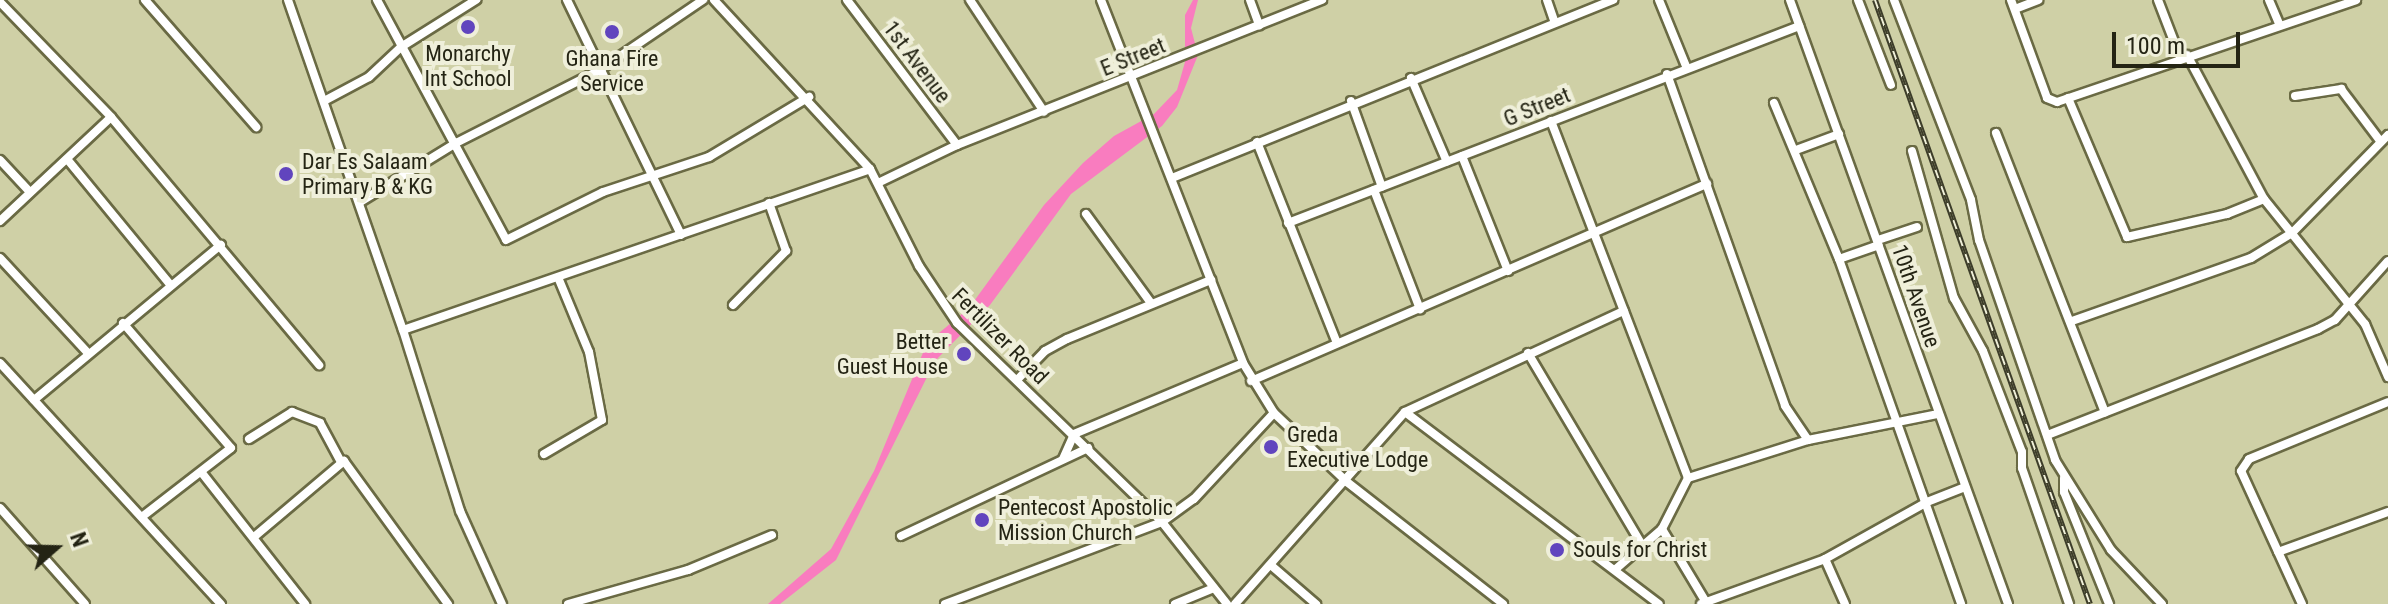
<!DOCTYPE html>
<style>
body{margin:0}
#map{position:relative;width:2388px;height:604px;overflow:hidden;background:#cfd0a6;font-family:"Roboto Condensed",sans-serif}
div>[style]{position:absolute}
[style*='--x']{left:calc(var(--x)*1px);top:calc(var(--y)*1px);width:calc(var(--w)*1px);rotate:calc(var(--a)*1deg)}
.water>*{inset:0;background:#f97cbf}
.roads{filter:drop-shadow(2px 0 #6a6a44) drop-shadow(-2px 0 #6a6a44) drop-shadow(0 2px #6a6a44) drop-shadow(0 -2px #6a6a44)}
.minor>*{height:8px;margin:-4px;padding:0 4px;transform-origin:4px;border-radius:4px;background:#fff}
.rail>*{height:6px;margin-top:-3px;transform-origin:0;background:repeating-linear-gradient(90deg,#efefda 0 9px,#3d3d2a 0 18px);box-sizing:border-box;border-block:2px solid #3d3d2a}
.dots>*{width:22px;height:22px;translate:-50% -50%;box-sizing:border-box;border:4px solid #efefda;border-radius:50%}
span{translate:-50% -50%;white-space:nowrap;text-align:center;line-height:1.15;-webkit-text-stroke:8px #efefda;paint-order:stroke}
.poi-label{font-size:22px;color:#242414}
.left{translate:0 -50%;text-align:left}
.right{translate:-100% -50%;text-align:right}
.street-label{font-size:22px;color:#242414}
.north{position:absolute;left:16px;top:508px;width:80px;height:80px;-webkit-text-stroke:6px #efefda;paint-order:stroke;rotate:70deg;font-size:22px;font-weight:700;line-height:32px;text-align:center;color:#242414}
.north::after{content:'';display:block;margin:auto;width:28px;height:36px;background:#242414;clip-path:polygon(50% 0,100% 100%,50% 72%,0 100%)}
.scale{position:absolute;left:2112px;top:32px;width:128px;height:36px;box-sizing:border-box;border:4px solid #242414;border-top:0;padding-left:10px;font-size:24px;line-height:28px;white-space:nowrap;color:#242414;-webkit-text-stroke:6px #efefda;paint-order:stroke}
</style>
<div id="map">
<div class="water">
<i style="clip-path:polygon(1193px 0,1198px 0,1191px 28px,1198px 55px,1177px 107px,1162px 126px,1071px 194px,990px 305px,935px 361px,836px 560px,780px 604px,768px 604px,831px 549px,874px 471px,927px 343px,969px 308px,1044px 205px,1083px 163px,1114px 136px,1154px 114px,1177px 90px,1185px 62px,1185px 15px)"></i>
</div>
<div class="roads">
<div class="minor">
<i style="--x:145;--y:0;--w:169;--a:48.8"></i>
<i style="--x:288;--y:0;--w:349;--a:70.8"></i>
<i style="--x:403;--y:330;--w:190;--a:72.5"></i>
<i style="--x:460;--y:511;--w:102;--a:65.7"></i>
<i style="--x:377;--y:0;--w:272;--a:61.7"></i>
<i style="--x:506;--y:240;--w:108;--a:-26.3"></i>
<i style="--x:603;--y:192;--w:112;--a:-18.3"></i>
<i style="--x:709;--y:157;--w:117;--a:-31"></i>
<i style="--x:567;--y:0;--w:261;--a:64.1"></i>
<i style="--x:714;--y:0;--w:230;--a:47.3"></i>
<i style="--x:870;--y:169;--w:109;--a:63.2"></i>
<i style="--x:919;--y:266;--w:69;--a:56.3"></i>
<i style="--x:957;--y:323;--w:286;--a:44.1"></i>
<i style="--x:1162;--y:522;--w:105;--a:51.6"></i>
<i style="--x:847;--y:0;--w:182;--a:52.8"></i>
<i style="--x:970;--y:0;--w:134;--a:56.5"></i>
<i style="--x:1101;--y:0;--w:390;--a:68.6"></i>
<i style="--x:1250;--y:0;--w:27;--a:70"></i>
<i style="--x:1547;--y:0;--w:24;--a:71"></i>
<i style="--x:1659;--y:0;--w:71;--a:67.8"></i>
<i style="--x:1790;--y:0;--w:642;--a:70.15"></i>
<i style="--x:1858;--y:0;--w:91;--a:68.8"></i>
<i style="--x:1894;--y:0;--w:214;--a:68.9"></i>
<i style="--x:1971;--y:200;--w:41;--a:78.7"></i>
<i style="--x:1979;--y:240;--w:233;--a:70.9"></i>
<i style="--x:2055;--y:460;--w:106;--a:58.1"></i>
<i style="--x:2111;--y:550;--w:74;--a:46.6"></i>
<i style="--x:2011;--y:0;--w:104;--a:69.8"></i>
<i style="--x:2047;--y:98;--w:11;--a:22"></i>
<i style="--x:2057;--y:102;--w:316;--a:-18.8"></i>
<i style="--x:2158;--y:0;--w:61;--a:68.9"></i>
<i style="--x:2269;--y:0;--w:26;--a:67"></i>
<i style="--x:0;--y:2;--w:160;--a:46"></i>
<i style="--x:111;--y:117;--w:324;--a:50"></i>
<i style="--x:2015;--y:9;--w:25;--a:-21"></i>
<i style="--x:2187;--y:55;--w:163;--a:61.9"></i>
<i style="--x:2264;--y:199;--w:161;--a:51.1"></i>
<i style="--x:2365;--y:324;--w:58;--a:66.5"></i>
<i style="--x:1667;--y:74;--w:352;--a:70.4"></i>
<i style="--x:1785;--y:406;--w:41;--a:55.9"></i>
<i style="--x:1808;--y:440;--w:133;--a:-11.3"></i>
<i style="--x:1411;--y:78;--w:91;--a:66.8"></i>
<i style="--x:2295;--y:96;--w:47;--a:-8.7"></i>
<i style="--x:2341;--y:89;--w:66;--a:53"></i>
<i style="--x:2068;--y:98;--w:151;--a:67"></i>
<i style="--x:2127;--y:237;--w:103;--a:-13"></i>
<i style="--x:2227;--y:214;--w:40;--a:-22"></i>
<i style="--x:324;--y:101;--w:51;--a:-28.1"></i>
<i style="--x:369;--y:77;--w:44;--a:-43.2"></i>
<i style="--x:401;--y:47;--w:89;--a:-32.1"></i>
<i style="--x:1351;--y:101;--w:91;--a:70.2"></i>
<i style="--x:1774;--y:103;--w:169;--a:67.4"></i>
<i style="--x:1839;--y:259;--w:366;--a:70.5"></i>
<i style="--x:1551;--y:121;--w:382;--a:69"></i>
<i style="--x:1688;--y:478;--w:57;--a:117"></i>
<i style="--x:1662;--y:529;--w:60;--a:139.1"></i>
<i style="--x:1996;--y:133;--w:300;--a:68.7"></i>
<i style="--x:1257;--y:142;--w:216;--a:68.3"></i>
<i style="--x:1796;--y:150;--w:46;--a:-20.4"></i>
<i style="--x:1912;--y:151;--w:153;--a:74.1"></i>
<i style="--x:1954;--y:298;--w:60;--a:61.3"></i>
<i style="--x:1983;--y:351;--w:108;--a:68.9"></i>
<i style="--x:2022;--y:452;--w:16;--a:90"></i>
<i style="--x:2022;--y:468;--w:144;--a:70.9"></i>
<i style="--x:1462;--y:156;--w:124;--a:68.2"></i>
<i style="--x:67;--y:159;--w:161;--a:50.6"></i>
<i style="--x:0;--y:160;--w:42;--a:46.9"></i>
<i style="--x:1172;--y:178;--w:476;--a:-22"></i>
<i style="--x:880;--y:182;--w:85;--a:-25.7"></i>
<i style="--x:957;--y:145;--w:393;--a:-21.7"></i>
<i style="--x:1374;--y:190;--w:128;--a:68.9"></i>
<i style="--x:360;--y:202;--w:113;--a:-31.6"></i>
<i style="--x:456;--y:143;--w:159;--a:-26.9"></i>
<i style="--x:598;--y:71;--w:127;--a:-34.1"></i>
<i style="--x:1086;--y:214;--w:110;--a:53.9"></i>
<i style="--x:0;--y:221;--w:152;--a:-43.1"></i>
<i style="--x:1288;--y:223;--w:548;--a:-21.08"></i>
<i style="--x:1878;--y:240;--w:41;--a:-18.4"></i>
<i style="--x:0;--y:258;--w:128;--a:47.2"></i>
<i style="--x:1839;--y:259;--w:42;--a:-19.3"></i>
<i style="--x:733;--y:305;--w:76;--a:-45.5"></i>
<i style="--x:786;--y:251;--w:51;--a:-109.5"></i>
<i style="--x:2072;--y:321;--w:190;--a:-19.4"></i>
<i style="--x:2251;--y:258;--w:48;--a:-31.4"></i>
<i style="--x:2292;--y:233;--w:137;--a:-45.6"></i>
<i style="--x:123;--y:323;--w:165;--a:49.2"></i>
<i style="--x:231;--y:448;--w:111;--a:142.3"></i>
<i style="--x:403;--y:330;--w:494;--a:-19"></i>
<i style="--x:1528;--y:353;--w:223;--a:59.3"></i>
<i style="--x:0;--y:363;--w:327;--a:47.5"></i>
<i style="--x:1017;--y:380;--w:40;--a:-46"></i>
<i style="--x:1045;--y:351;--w:25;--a:-29"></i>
<i style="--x:1067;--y:339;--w:156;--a:-22.3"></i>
<i style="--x:1251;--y:381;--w:497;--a:-23.4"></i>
<i style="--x:34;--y:400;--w:243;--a:-39.7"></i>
<i style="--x:1405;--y:412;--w:318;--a:37.1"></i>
<i style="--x:2050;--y:434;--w:288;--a:-21.4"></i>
<i style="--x:2318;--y:329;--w:19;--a:-28"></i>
<i style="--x:2335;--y:320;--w:79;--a:-48.1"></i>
<i style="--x:249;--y:439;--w:51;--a:-32.1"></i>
<i style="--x:292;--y:412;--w:30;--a:21"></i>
<i style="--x:320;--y:423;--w:44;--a:61.7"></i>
<i style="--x:544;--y:454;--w:67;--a:-30.4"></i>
<i style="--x:602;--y:420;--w:69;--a:-100.8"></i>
<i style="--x:589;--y:352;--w:81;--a:-112.5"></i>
<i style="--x:1063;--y:459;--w:27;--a:-66"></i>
<i style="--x:1074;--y:434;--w:183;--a:-22.8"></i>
<i style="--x:1243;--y:363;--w:59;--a:58.2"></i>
<i style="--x:1274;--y:413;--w:100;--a:43.4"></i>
<i style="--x:1347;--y:482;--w:198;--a:38"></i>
<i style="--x:202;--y:473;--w:167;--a:51.8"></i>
<i style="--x:1688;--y:478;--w:126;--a:-17.6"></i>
<i style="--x:2064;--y:478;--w:14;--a:90"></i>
<i style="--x:2064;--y:492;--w:121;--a:68.1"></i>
<i style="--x:0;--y:508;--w:128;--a:48.5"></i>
<i style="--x:1662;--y:529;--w:87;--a:59"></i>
<i style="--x:901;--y:536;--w:207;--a:-25.2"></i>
<i style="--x:254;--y:537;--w:118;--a:-40.2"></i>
<i style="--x:344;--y:461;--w:177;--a:54"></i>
<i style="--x:2278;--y:552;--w:117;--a:-20"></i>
<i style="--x:1825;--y:559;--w:49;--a:66"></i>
<i style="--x:1273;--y:567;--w:57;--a:40.7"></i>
<i style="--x:568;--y:604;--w:125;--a:-15.8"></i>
<i style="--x:688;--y:570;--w:91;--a:-22.6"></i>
<i style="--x:945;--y:604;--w:232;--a:-20.7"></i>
<i style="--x:1162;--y:522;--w:39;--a:-36"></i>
<i style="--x:1194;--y:499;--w:117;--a:-47.1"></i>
<i style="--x:1175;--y:604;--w:42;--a:-22.3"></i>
<i style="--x:1235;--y:604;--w:256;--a:-48.5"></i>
<i style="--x:1405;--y:412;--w:241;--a:-24.8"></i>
<i style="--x:1701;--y:604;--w:132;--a:-19.9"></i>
<i style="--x:1825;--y:559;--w:117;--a:-29.2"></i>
<i style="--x:1927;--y:502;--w:41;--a:-21.5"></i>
<i style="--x:2302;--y:604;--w:146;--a:-114.6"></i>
<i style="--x:2241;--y:471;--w:14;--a:-56"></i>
<i style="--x:2249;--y:459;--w:150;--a:-22.3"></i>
</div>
</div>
<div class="rail">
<i style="--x:1875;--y:0;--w:641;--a:70.41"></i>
</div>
<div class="dots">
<i style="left:468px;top:27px;background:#6145be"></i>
<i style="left:612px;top:32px;background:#6145be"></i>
<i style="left:286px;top:174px;background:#6145be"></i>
<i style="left:964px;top:354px;background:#6145be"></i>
<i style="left:1271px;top:447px;background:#6145be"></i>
<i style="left:982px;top:520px;background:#6145be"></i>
<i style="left:1557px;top:550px;background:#6145be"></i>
</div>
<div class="poi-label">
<span style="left:468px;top:66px">Monarchy<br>Int School</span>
<span style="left:612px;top:71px">Ghana Fire<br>Service</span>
<span class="left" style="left:302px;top:174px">Dar Es Salaam<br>Primary B &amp; KG</span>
<span class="right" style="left:948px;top:354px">Better<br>Guest House</span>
<span class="left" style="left:1287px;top:447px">Greda<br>Executive Lodge</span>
<span class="left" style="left:998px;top:520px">Pentecost Apostolic<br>Mission Church</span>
<span class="left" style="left:1573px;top:550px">Souls for Christ</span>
</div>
<div class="street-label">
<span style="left:1133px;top:57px;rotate:-22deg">E Street</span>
<span style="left:917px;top:62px;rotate:53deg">1st Avenue</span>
<span style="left:1537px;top:107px;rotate:-22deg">G Street</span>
<span style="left:1916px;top:296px;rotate:71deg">10th Avenue</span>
<span style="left:1000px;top:336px;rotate:45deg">Fertilizer Road</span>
</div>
<div class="north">N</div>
<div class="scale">100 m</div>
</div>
